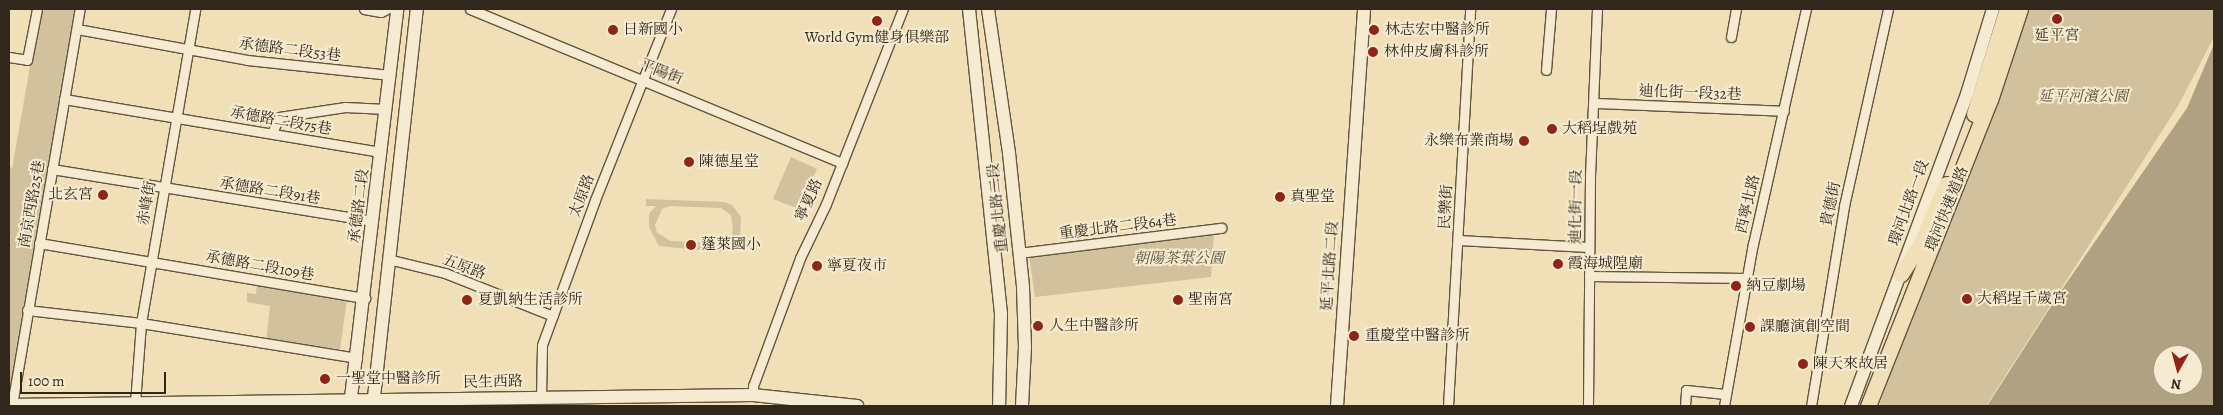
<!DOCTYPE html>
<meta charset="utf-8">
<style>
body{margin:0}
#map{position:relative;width:2223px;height:415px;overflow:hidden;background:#f1e0b7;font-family:Alegreya,"Noto Serif TC",serif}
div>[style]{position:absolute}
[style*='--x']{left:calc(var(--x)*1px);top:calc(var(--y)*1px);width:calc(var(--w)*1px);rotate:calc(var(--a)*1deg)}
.green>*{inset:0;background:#d1c19c}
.water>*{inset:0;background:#b0a182}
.roads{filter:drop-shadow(1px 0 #625542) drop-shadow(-1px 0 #625542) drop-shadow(0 1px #625542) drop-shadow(0 -1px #625542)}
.street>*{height:9px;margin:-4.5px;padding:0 4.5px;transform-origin:4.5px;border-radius:4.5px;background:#f6ebd0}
.secondary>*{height:12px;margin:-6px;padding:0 6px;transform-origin:6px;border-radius:6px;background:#f6ebd0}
.highway>*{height:15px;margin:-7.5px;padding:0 7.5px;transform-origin:7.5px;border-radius:7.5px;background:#f1e0b7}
.dots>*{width:14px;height:14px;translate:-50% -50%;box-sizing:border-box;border:2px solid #f6ebd0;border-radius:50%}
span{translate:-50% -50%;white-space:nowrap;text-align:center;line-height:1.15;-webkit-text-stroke:4px #f6ebd0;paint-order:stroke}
.poi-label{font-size:15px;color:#32271b}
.left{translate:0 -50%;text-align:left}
.right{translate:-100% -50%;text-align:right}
.street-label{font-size:15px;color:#32271b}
.park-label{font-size:15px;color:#5a4e3b;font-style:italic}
.frame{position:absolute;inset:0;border:10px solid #32271b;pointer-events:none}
.north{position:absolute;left:2153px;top:345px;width:50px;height:50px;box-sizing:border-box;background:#f6ebd0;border:1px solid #a89d88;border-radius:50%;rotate:187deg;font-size:14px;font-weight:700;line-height:20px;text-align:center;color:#32271b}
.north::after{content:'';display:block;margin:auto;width:18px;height:22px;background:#8f2418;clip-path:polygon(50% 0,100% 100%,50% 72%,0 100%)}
.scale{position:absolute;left:20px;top:372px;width:146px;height:22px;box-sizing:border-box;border:2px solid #32271b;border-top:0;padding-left:6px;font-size:15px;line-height:18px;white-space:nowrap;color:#32271b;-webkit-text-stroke:4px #f6ebd0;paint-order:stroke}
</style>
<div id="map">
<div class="green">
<i style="clip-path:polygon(40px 9px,77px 9px,9px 393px,9px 164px,12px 169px)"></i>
<i style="clip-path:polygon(2024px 9px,2214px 9px,2214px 37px,2178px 106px,1986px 406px,1879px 406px)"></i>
<i style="clip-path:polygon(791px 157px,817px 169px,799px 209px,773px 199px)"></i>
<i style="clip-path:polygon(evenodd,646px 199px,724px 202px,732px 205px,741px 217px,740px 237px,722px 252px,659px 246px,649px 227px,649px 214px,656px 206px,646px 206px,646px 199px,670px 206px,721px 208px,731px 215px,733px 230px,729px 239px,721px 243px,671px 241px,657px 233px,655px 225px,662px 209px,670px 206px)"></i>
<i style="clip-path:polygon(1205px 234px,1214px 235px,1211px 277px,1035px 297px,1029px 255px)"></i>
<i style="clip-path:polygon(257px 282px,347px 299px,340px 349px,266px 341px,270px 306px,247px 302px,247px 293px,256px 294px)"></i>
</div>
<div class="water">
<i style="clip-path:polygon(evenodd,2214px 44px,2214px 406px,1987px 406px,2061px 291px,2187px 108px,2214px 44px,2163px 355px,2193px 355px,2193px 385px,2163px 385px,2163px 355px)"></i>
</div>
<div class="roads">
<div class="street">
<i style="--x:364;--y:9;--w:17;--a:10"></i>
<i style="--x:381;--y:12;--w:7;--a:-27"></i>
<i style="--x:470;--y:9;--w:403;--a:22.5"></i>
<i style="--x:77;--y:29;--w:173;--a:10.3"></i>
<i style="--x:247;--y:60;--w:144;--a:6"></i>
<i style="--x:1731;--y:37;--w:28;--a:-80"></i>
<i style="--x:9;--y:57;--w:18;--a:9"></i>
<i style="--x:27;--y:60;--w:52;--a:-78.9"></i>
<i style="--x:1546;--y:70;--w:61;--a:-85.3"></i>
<i style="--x:64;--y:99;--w:321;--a:9.5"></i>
<i style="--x:1595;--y:103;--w:189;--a:2.4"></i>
<i style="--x:272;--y:133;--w:17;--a:-66"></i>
<i style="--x:279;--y:117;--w:67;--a:-8.6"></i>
<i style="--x:345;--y:107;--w:41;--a:2.8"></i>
<i style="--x:52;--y:169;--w:325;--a:9.2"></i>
<i style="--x:1458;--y:240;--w:130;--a:3.1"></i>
<i style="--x:39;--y:243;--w:331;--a:9.6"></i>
<i style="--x:1019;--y:253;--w:204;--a:-7.1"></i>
<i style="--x:392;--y:260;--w:55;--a:13.8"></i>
<i style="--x:445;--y:273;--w:116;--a:21.7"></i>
<i style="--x:1589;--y:276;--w:157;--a:0.7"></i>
<i style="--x:27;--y:310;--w:115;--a:6.5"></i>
<i style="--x:141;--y:323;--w:219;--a:9.2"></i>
<i style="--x:753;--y:395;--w:9;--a:-90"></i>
<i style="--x:753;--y:386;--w:136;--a:-69.8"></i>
<i style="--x:800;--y:258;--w:60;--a:-64.3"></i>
<i style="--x:826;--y:204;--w:210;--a:-68.5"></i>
<i style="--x:541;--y:398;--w:53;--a:-88.9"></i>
<i style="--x:542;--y:345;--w:154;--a:-69.9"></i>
<i style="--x:595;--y:200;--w:206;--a:-68.3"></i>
<i style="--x:135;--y:403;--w:80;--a:-85.7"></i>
<i style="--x:141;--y:323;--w:319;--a:-80.2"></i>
<i style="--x:12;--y:405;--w:402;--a:-80.3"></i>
<i style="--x:1448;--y:406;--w:398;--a:-86.8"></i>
<i style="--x:1588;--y:406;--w:230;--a:-89.5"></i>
<i style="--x:1590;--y:176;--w:167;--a:-87.6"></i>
<i style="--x:1685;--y:406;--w:16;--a:-86"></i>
<i style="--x:1686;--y:390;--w:39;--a:6"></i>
<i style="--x:1724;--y:406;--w:165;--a:-79.9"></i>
<i style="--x:1753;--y:244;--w:241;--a:-77.3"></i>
<i style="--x:1811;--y:406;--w:203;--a:-80.6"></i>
<i style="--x:1844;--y:206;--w:202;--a:-77.4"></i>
</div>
<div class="secondary">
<i style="--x:969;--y:9;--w:307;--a:84"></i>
<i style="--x:1001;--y:314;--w:92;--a:91.2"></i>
<i style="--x:988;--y:9;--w:146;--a:81.7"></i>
<i style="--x:1009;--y:153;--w:135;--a:84"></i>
<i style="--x:1023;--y:287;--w:60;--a:88.1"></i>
<i style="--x:1025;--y:347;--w:59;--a:92.9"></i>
<i style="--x:9;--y:405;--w:744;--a:-0.77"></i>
<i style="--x:753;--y:395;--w:105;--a:6"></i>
<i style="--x:350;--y:406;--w:400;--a:-83.2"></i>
<i style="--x:373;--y:406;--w:399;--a:-83.7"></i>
<i style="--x:1337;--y:406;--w:398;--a:-86.1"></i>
<i style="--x:1851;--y:406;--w:333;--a:-69.6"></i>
<i style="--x:1967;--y:94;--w:89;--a:-73"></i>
</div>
<div class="highway">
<i style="--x:1974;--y:114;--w:110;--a:-72.6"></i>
<i style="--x:1901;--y:274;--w:37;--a:-57"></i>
<i style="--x:1921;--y:243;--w:64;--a:-67"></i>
<i style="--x:1868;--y:406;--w:329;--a:-68.3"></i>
<i style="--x:1990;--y:100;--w:96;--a:-71.8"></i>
</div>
</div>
<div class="dots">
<i style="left:2057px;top:19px;background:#8f2418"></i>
<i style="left:877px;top:21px;background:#8f2418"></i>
<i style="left:613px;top:30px;background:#8f2418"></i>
<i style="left:1374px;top:30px;background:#8f2418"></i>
<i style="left:1373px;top:52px;background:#8f2418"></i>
<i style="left:1552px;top:129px;background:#8f2418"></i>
<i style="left:1524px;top:141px;background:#8f2418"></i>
<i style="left:689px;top:162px;background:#8f2418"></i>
<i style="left:103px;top:195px;background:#8f2418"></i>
<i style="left:1280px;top:197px;background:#8f2418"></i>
<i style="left:691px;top:245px;background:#8f2418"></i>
<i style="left:1558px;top:264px;background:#8f2418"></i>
<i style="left:817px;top:266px;background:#8f2418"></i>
<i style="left:1736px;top:286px;background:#8f2418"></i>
<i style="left:1967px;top:299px;background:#8f2418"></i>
<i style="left:467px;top:300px;background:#8f2418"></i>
<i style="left:1178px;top:300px;background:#8f2418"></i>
<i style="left:1038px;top:326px;background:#8f2418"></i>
<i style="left:1750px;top:327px;background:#8f2418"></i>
<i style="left:1354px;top:336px;background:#8f2418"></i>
<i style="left:1803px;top:364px;background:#8f2418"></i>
<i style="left:325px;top:379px;background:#8f2418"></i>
</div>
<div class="poi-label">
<span class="left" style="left:623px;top:30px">日新國小</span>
<span class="left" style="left:1385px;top:30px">林志宏中醫診所</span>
<span style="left:2057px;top:36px">延平宮</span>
<span style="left:877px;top:38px">World Gym健身俱樂部</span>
<span class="left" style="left:1384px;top:52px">林仲皮膚科診所</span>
<span class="left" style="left:1562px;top:129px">大稻埕戲苑</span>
<span class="right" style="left:1514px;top:141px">永樂布業商場</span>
<span class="left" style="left:699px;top:162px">陳德星堂</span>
<span class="right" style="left:93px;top:195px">北玄宮</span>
<span class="left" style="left:1290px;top:197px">真聖堂</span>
<span class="left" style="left:701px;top:245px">蓬萊國小</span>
<span class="left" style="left:1568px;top:264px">霞海城隍廟</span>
<span class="left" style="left:827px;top:266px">寧夏夜市</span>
<span class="left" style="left:1746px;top:286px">納豆劇場</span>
<span class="left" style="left:1977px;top:299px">大稻埕千歲宮</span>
<span class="left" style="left:478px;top:300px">夏凱納生活診所</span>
<span class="left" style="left:1188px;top:300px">聖南宮</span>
<span class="left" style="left:1049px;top:326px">人生中醫診所</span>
<span class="left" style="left:1760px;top:327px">課廳演創空間</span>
<span class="left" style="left:1365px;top:336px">重慶堂中醫診所</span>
<span class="left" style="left:1813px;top:364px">陳天來故居</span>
<span class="left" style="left:336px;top:379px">一聖堂中醫診所</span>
</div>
<div class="street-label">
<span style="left:290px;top:50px;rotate:7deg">承德路二段53巷</span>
<span style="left:661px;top:72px;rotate:21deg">平陽街</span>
<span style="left:1690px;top:93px;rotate:2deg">迪化街一段32巷</span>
<span style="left:281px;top:121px;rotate:10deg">承德路二段75巷</span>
<span style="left:270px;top:191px;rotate:9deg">承德路二段91巷</span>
<span style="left:582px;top:196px;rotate:-69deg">太原路</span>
<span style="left:809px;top:200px;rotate:-66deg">寧夏路</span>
<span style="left:147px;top:203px;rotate:-80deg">赤峰街</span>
<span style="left:1909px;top:203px;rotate:-70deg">環河北路一段</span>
<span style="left:32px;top:204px;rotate:-80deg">南京西路25巷</span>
<span style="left:1748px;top:204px;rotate:-77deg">西寧北路</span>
<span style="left:1831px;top:204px;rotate:-78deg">貴德街</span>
<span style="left:359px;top:206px;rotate:-83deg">承德路二段</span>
<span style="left:1446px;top:207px;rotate:-87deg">民樂街</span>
<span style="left:1576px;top:207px;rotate:-89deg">迪化街一段</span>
<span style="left:998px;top:208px;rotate:-96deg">重慶北路二段</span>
<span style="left:1947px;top:209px;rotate:-68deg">環河快速道路</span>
<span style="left:1118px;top:227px;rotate:-7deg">重慶北路二段64巷</span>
<span style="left:260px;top:266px;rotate:10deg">承德路二段109巷</span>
<span style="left:1330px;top:266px;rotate:-86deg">延平北路二段</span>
<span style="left:464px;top:267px;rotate:21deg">五原路</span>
<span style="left:493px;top:382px;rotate:-1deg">民生西路</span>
</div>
<div class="park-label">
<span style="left:2083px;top:97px">延平河濱公園</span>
<span style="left:1179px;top:259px">朝陽茶葉公園</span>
</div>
<div class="frame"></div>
<div class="north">N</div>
<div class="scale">100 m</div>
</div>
